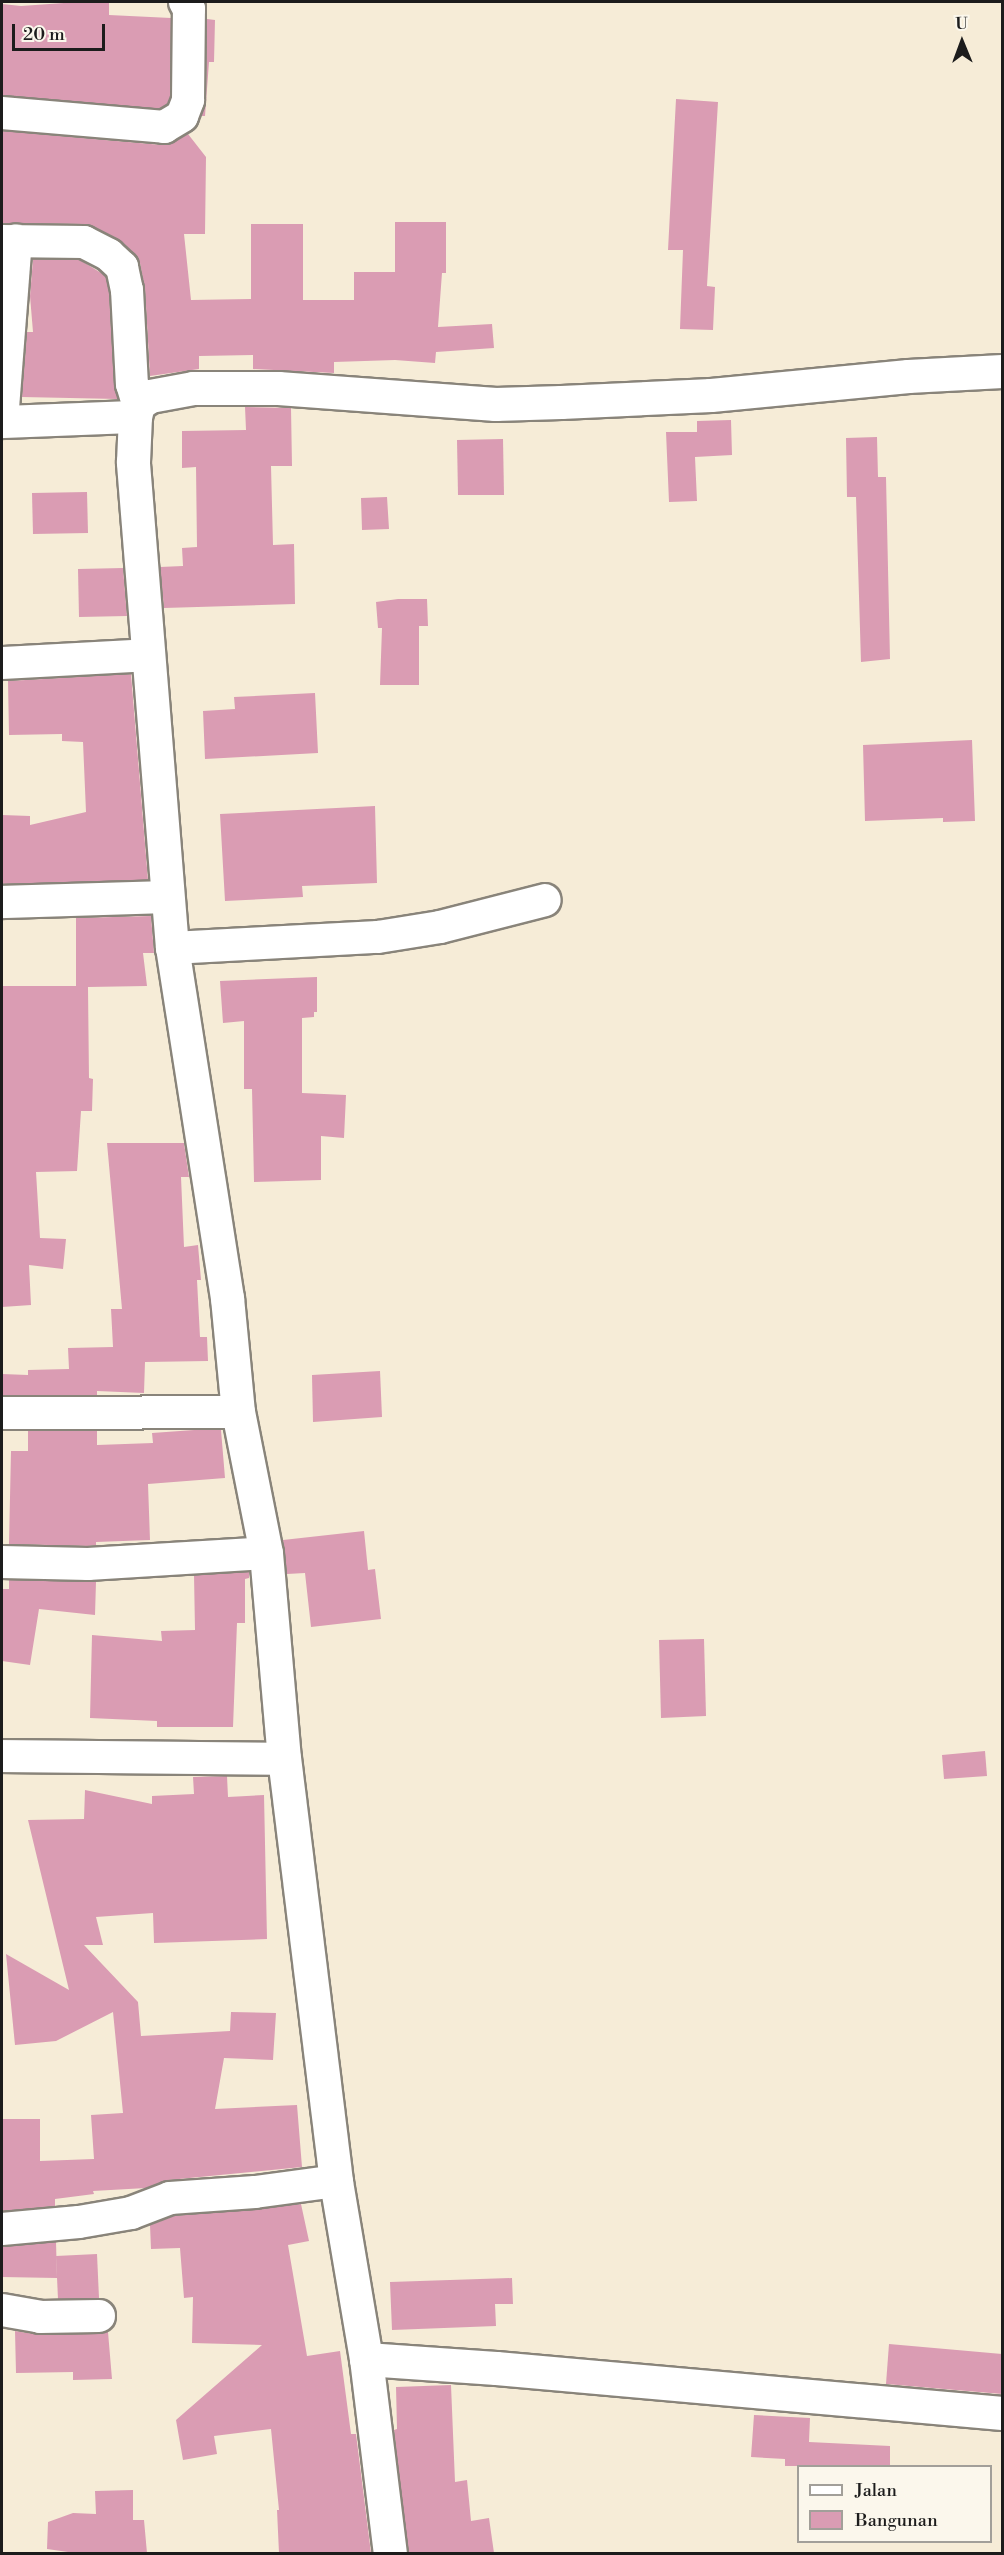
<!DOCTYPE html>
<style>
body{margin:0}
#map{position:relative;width:1004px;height:2555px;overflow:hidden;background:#f6ecd7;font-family:"Libre Bodoni",serif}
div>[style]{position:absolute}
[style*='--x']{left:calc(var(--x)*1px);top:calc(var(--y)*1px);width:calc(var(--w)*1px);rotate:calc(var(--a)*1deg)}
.building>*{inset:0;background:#da9cb3}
.roads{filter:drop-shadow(2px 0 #89847a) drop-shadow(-2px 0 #89847a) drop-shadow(0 2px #89847a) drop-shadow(0 -2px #89847a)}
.street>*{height:32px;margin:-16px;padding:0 16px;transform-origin:16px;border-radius:16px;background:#fff}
.secondary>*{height:33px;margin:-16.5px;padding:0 16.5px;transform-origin:16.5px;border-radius:16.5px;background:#fff}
span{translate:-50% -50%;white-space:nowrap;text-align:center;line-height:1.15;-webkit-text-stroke:5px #fbf7ec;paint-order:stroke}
.frame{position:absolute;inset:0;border:3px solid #1c1c1c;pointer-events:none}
.legend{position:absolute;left:797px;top:2465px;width:195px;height:78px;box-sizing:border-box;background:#fbf7ec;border:2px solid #a29f99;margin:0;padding:8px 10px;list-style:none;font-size:18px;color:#1c1c1c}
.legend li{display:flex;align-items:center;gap:12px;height:30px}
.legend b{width:30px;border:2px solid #a29f99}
.north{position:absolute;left:932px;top:12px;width:60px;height:60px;-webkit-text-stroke:4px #fbf7ec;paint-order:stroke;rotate:359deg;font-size:16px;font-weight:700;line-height:24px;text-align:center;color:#1c1c1c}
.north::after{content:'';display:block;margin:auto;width:21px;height:27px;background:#1c1c1c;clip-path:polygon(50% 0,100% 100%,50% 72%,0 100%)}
.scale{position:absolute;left:12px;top:24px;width:93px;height:27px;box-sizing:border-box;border:3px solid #1c1c1c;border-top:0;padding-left:8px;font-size:18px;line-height:21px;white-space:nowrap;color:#1c1c1c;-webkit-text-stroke:4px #fbf7ec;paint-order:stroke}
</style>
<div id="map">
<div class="building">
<i style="clip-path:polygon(78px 2px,109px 2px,109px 15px,171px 18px,170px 97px,167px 104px,160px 109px,2px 95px,2px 4px,21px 6px)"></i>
<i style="clip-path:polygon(207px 19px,215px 20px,214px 62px,209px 62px,205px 116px,201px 116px,206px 100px)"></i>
<i style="clip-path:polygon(676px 99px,718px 102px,707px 286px,715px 287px,713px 330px,680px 329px,683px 250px,668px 250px)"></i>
<i style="clip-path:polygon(2px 131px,162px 145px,173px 142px,188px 134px,206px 157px,205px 234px,184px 234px,191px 300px,251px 299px,251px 224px,303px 224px,303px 300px,354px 300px,354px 272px,395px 272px,395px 222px,446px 222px,446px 273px,442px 273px,438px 327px,492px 324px,494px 348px,436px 352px,435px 363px,395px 360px,334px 362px,334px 373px,253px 369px,253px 355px,199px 356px,199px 369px,150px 376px,145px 289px,140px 263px,135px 254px,117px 239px,85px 224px,2px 223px)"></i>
<i style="clip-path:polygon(33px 259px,80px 260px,106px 276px,109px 292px,114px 385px,118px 399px,22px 397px,27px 332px,33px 332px,30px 296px)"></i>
<i style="clip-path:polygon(245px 407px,291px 408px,292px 466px,271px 466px,273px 545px,294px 544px,295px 604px,164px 608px,160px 567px,183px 566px,182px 548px,197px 547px,196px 467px,182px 468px,182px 431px,246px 430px)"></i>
<i style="clip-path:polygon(731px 420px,732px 455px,695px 457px,697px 501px,669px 502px,666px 432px,697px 432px,697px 421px)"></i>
<i style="clip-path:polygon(877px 437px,878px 477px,886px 477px,890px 659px,861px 662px,856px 497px,847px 497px,846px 438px)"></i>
<i style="clip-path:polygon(503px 439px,504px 495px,458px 495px,457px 440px)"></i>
<i style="clip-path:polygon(87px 492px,88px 533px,33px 534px,32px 493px)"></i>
<i style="clip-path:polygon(387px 497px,389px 529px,362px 530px,361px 498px)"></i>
<i style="clip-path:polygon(123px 568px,127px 616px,79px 617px,78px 569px)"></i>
<i style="clip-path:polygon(398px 599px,427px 599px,428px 626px,419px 626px,419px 685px,380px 685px,382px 628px,378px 628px,376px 602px)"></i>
<i style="clip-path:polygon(131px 674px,148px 880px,2px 884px,2px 815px,30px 816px,30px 825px,86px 812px,83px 742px,62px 741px,62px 734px,9px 735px,8px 681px)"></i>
<i style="clip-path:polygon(315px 693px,318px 753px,205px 759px,203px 711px,235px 709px,234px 697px)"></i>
<i style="clip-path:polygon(972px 740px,975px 821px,943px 822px,943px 818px,865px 821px,863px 745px)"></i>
<i style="clip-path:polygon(375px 806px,377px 883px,302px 886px,303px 897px,225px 901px,220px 814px)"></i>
<i style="clip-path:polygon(151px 916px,154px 953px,143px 953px,147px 986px,88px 987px,89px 1078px,93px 1079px,92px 1111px,81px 1111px,77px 1171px,36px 1172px,40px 1238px,66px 1239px,63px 1269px,29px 1265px,31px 1305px,2px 1307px,2px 986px,76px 986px,76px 918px)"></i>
<i style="clip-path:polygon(317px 977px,317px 1012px,314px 1012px,314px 1017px,302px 1018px,302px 1093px,346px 1095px,344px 1138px,321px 1136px,321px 1180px,254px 1182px,252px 1089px,244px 1089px,244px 1021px,223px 1023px,220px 981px)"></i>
<i style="clip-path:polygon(107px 1143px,184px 1143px,189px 1177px,181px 1177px,184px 1247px,198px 1245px,201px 1280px,197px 1280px,200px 1337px,207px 1337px,208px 1361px,145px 1362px,144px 1393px,97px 1391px,97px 1395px,2px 1395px,2px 1374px,28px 1375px,28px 1370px,69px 1369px,68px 1348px,113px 1347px,111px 1309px,122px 1309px)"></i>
<i style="clip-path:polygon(380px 1371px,382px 1417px,313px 1422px,312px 1375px)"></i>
<i style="clip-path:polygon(194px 1430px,221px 1430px,225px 1478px,148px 1484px,150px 1540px,96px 1542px,96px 1545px,88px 1546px,9px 1544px,11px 1451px,28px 1451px,28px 1431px,97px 1431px,97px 1445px,153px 1443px,152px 1433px)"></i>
<i style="clip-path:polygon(364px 1531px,368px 1570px,375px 1569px,381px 1619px,311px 1627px,305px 1573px,287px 1574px,283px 1540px)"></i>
<i style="clip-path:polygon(249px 1572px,249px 1578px,245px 1579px,245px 1623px,237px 1623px,233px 1727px,157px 1727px,157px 1721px,90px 1718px,92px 1635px,162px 1641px,161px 1631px,195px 1630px,194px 1575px)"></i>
<i style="clip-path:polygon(9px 1580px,96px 1582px,95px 1615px,39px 1609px,30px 1665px,2px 1661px,2px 1589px,9px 1589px)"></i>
<i style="clip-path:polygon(704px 1639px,706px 1716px,661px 1718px,659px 1640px)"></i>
<i style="clip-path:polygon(985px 1751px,987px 1776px,944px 1779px,942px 1755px)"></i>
<i style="clip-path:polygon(227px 1776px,228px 1797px,264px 1795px,267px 1939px,154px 1943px,153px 1913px,96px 1917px,103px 1945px,84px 1945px,138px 2002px,141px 2036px,230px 2031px,231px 2012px,276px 2013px,273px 2060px,224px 2058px,215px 2109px,297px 2105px,302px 2167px,169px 2180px,146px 2188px,93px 2191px,94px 2194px,55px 2199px,55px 2206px,2px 2211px,2px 2119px,40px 2119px,40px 2161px,94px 2159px,91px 2115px,123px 2113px,113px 2012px,56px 2041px,15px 2045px,6px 1954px,69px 1990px,28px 1820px,84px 1819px,85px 1790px,152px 1804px,152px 1796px,194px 1794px,193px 1777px)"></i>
<i style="clip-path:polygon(301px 2204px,309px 2241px,288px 2245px,307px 2356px,340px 2351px,351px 2434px,356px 2434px,371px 2553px,279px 2553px,277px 2510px,279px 2510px,271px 2429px,214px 2436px,217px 2454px,183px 2460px,176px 2420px,262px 2345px,192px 2343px,193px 2297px,184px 2298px,180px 2248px,151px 2249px,150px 2225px,174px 2216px)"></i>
<i style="clip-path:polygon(56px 2242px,57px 2278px,2px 2277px,2px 2247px)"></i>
<i style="clip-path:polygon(97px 2254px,99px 2298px,58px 2299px,56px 2256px)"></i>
<i style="clip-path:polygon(512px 2278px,513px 2304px,495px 2304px,496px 2326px,392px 2330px,390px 2282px)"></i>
<i style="clip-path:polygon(15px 2331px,40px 2335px,108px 2332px,112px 2379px,73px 2380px,73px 2372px,16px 2373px)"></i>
<i style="clip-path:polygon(889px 2344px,1002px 2354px,1002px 2394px,886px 2384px)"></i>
<i style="clip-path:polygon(451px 2385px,455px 2482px,467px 2480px,471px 2521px,489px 2518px,494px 2553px,408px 2553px,394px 2430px,397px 2429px,396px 2387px)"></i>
<i style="clip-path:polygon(754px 2415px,810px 2418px,809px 2442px,890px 2446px,890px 2466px,785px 2466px,785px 2459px,751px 2457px)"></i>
<i style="clip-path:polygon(133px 2490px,133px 2520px,144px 2520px,147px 2553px,75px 2553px,47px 2549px,48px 2522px,73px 2513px,96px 2514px,95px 2491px)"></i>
</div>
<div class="roads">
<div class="street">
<i style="--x:2;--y:113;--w:163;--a:4.9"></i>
<i style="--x:164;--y:127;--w:21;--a:-31"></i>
<i style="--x:182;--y:116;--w:17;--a:-69"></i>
<i style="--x:188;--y:100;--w:91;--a:-89.4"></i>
<i style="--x:189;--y:9;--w:8;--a:-120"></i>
<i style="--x:2;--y:241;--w:82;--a:0.7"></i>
<i style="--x:84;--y:242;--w:28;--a:27"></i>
<i style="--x:109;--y:255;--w:18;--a:43"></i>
<i style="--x:122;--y:267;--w:24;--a:78"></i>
<i style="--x:127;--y:290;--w:94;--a:87"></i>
<i style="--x:132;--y:384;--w:21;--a:73"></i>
<i style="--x:2;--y:421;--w:181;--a:-85.6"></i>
<i style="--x:2;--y:422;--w:133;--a:-2.2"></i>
<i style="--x:2;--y:663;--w:147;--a:-3.1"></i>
<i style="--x:2;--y:902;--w:166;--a:-1.7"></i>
<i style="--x:172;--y:948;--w:206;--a:-3.1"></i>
<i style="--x:378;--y:937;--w:63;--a:-9.2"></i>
<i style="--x:440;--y:927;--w:108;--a:-14.4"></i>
<i style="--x:2;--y:1413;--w:236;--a:-0.2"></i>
<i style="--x:2;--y:1562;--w:86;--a:1.3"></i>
<i style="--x:88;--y:1564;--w:178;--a:-3.5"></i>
<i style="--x:2;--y:1756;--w:282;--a:0.6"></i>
<i style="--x:2;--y:2229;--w:77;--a:-5.2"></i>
<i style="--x:79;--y:2222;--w:53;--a:-9.8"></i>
<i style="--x:131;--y:2213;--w:42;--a:-21"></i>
<i style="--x:170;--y:2198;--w:85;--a:-4"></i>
<i style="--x:255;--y:2192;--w:82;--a:-7.7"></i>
<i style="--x:2;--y:2310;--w:39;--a:10"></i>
<i style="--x:40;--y:2317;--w:59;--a:-1"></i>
</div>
<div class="secondary">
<i style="--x:366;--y:2359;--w:130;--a:4"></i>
<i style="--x:496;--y:2368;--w:508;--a:5.08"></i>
<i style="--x:390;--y:2554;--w:196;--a:-97"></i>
<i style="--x:366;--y:2359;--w:181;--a:-99.6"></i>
<i style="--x:336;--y:2181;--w:425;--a:-97"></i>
<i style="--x:284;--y:1759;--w:207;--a:-95"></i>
<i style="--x:266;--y:1553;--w:144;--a:-101.2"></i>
<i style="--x:238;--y:1412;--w:115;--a:-95.5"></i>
<i style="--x:227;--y:1298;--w:354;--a:-98.9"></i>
<i style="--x:172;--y:948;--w:488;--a:-94.6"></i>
<i style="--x:133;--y:462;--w:45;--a:-87.5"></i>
<i style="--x:135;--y:417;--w:13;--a:-77"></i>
<i style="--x:138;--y:404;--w:14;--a:-34"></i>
<i style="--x:150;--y:396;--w:44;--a:-10.5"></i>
<i style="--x:193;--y:388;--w:85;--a:0"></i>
<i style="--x:278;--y:388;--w:218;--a:4.2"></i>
<i style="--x:495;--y:404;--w:66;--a:-1.7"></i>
<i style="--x:561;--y:402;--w:150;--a:-2.7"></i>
<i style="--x:711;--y:395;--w:198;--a:-5.5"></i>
<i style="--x:908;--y:376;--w:94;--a:-3"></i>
</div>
</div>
<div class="frame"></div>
<ul class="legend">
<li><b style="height:8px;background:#fff"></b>Jalan</li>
<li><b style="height:16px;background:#da9cb3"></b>Bangunan</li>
</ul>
<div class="north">U</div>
<div class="scale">20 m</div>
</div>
